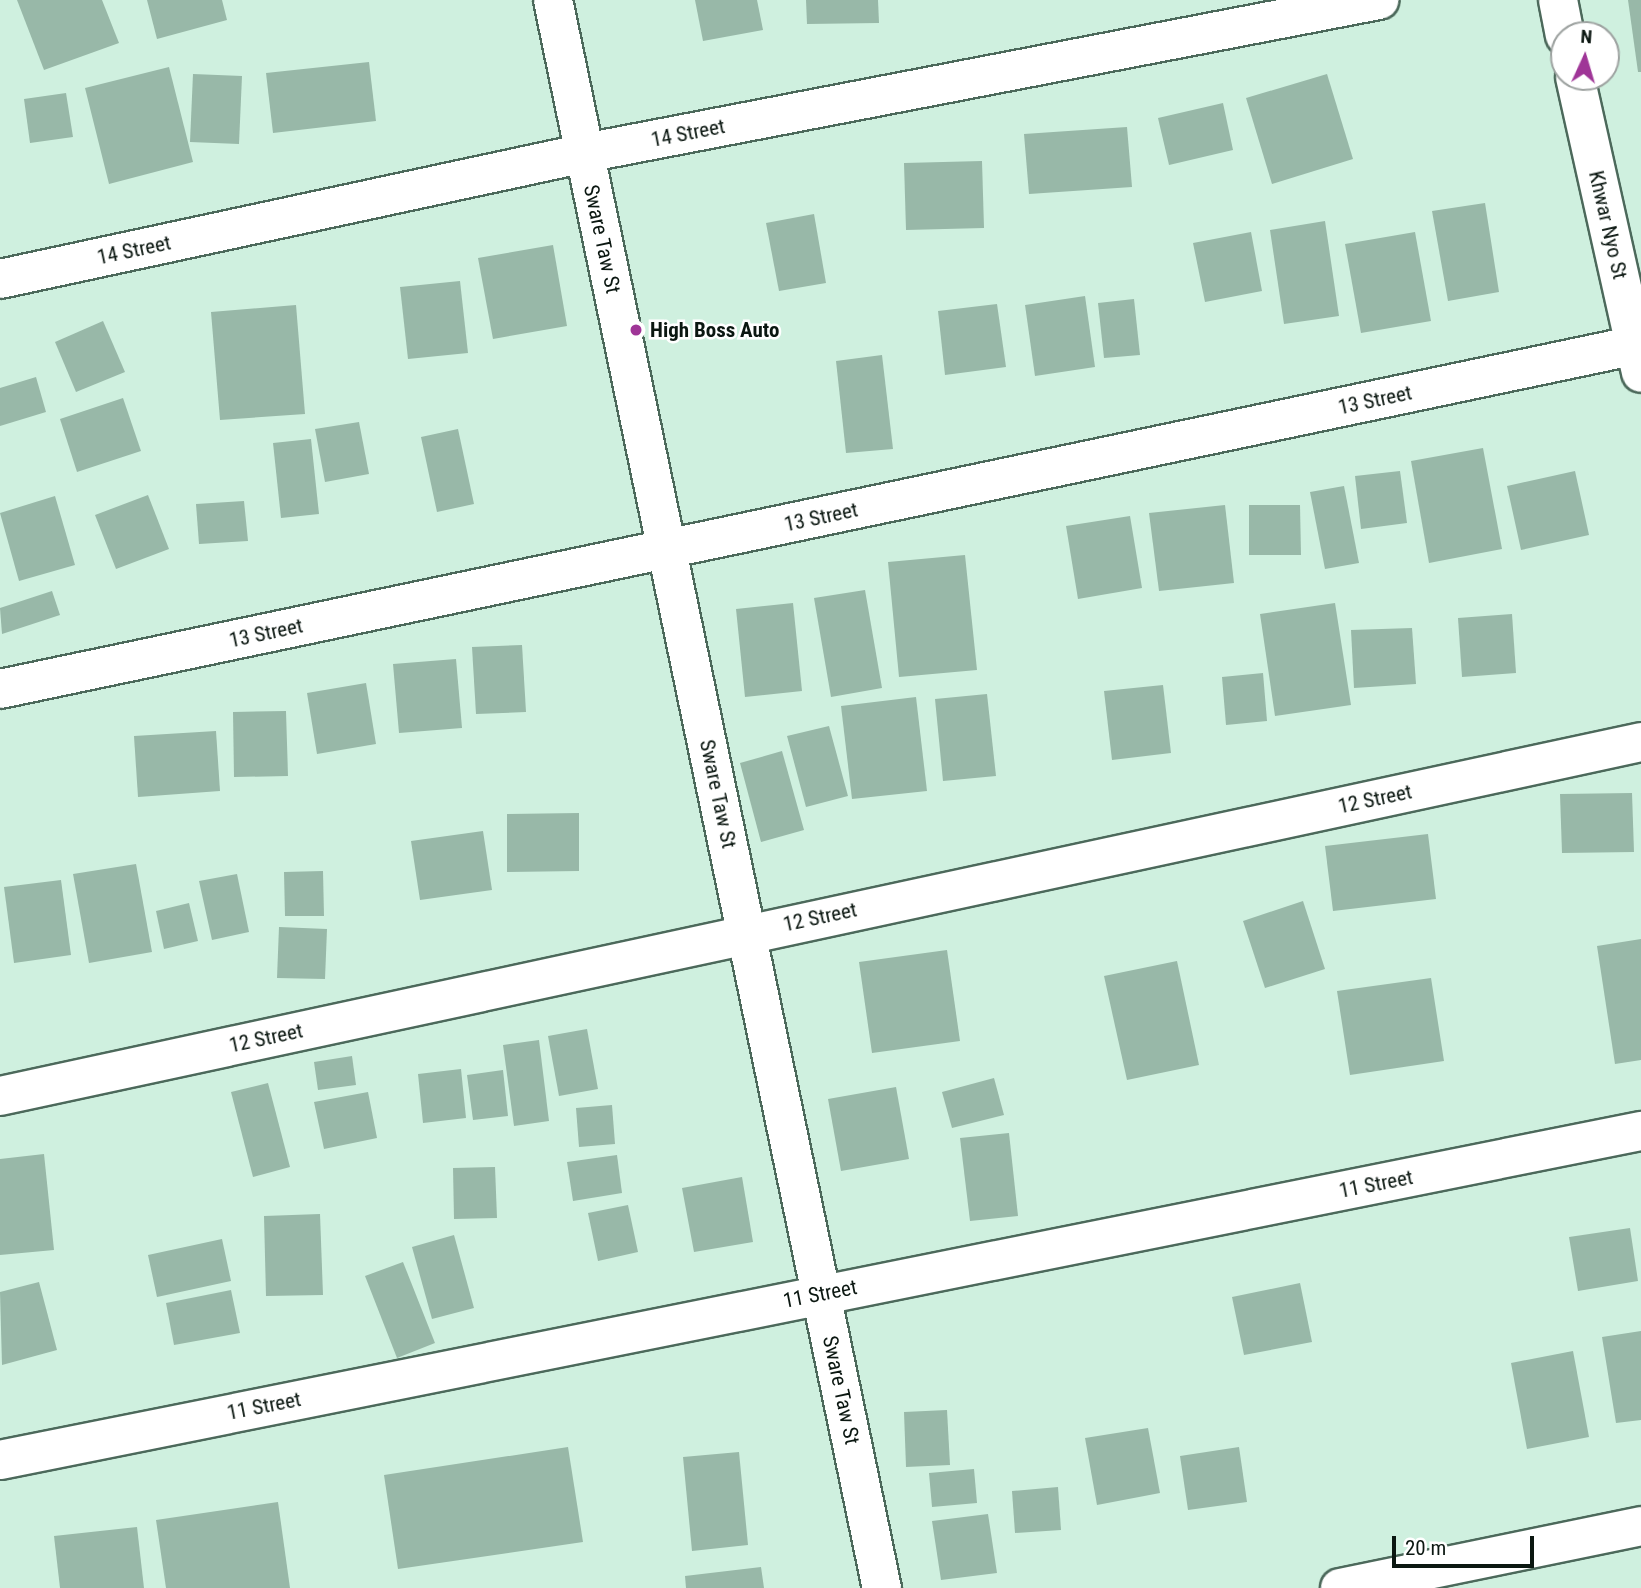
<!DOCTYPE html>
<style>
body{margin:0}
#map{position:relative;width:1641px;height:1588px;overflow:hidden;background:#cff0df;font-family:"Roboto Condensed",sans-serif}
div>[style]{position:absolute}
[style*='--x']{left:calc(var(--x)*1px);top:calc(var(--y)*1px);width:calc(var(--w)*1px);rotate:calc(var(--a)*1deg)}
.building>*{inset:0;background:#98b8a8}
.roads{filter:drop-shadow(2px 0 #4c695b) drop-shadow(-2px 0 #4c695b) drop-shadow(0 2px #4c695b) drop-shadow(0 -2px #4c695b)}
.minor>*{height:38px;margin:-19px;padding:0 19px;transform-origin:19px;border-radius:19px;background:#fff}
.dots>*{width:19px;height:19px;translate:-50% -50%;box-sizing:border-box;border:4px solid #fff;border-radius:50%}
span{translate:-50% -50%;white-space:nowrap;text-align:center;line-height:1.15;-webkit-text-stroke:5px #fff;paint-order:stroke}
.street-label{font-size:21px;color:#0b1711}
.poi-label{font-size:21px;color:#0b1711;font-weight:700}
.left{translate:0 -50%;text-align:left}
.north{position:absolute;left:1550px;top:21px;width:70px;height:70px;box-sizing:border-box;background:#fff;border:2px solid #9da2a0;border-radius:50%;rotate:4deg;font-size:19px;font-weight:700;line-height:28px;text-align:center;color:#0b1711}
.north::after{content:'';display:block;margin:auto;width:24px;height:32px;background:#9f3597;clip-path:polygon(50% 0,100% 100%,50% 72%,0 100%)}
.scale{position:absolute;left:1392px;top:1536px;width:142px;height:32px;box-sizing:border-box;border:4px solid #0b1711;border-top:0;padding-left:9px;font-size:21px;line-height:24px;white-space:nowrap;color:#0b1711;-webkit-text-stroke:5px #fff;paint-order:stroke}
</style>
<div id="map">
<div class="building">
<i style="clip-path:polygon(17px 0,102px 0,119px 43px,44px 70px)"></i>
<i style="clip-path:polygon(147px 0,222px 0,227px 20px,157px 39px)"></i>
<i style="clip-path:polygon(695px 0,757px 0,763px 30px,703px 41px)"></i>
<i style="clip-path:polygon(806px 0,878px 0,879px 23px,807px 24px)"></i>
<i style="clip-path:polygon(1628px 0,1641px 0,1641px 72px,1638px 72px)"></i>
<i style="clip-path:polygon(369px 62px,376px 121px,273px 133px,266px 73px)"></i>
<i style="clip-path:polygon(169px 67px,193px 162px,109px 184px,85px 88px)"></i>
<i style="clip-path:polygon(193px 74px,242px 76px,239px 144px,190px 142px)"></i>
<i style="clip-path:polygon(1327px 74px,1353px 159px,1272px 184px,1246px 98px)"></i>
<i style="clip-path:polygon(66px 93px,73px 137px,30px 143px,24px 99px)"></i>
<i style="clip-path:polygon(1223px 103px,1233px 150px,1169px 165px,1158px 118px)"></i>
<i style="clip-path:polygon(1127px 127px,1132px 187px,1029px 194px,1024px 134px)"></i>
<i style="clip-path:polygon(982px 161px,984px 228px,906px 230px,904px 163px)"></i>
<i style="clip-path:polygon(1485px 203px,1499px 292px,1448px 301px,1432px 211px)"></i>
<i style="clip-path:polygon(814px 214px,826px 283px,779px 291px,766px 223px)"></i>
<i style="clip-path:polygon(1325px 221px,1339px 316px,1284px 324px,1270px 230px)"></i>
<i style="clip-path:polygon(1251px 232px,1262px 291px,1205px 302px,1193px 243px)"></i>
<i style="clip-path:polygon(1415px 232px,1431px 321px,1361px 333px,1345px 244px)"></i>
<i style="clip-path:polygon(553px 245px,567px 326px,493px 339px,478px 258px)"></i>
<i style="clip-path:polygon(460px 281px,468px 353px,408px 359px,400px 287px)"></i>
<i style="clip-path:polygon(1085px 296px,1095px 367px,1035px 376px,1025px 305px)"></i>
<i style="clip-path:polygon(1134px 299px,1140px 355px,1104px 358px,1098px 303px)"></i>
<i style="clip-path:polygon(997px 304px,1006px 367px,945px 375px,938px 311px)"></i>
<i style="clip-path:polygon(296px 305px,305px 414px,220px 420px,211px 312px)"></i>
<i style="clip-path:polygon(103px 321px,125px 372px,76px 392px,55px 342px)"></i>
<i style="clip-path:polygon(882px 355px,893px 449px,846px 453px,836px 361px)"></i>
<i style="clip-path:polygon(36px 377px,46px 412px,0 426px,0 388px)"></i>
<i style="clip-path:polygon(123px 398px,141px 451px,77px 472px,60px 419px)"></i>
<i style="clip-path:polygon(359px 422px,369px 474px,325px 482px,315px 429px)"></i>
<i style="clip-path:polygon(458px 429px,474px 504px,437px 512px,421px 437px)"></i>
<i style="clip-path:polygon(311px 439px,319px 514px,281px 518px,273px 443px)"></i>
<i style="clip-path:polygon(1483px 448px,1502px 549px,1429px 563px,1411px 461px)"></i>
<i style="clip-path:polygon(1400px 471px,1407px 523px,1361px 529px,1355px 476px)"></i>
<i style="clip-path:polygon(1575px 471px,1589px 535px,1521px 550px,1507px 486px)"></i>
<i style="clip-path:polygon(1344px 486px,1359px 563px,1325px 569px,1310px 492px)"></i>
<i style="clip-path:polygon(148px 495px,169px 549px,116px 569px,95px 515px)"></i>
<i style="clip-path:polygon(55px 496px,75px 565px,19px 581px,0 513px)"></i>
<i style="clip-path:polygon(244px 501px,248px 541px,199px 544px,196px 504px)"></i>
<i style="clip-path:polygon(1225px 505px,1234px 583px,1159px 591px,1149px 513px)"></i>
<i style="clip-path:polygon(1249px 505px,1300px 505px,1301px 555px,1249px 555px)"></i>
<i style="clip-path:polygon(1130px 516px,1142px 588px,1078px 599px,1066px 526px)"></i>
<i style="clip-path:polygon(965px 555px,977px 670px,899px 677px,888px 562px)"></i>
<i style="clip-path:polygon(865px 590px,882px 688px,831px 697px,814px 598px)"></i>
<i style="clip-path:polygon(52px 591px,60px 615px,2px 634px,0 608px)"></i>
<i style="clip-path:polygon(793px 603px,802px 691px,745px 697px,736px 609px)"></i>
<i style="clip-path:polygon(1335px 603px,1351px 705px,1275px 716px,1260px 614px)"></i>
<i style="clip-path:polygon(1512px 614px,1516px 673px,1462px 677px,1458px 618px)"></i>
<i style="clip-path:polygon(1412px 628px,1416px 684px,1354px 688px,1351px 630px)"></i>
<i style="clip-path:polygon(522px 645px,526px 712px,476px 714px,472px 647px)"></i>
<i style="clip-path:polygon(456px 659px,462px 728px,399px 733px,393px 664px)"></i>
<i style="clip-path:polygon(1263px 673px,1267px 721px,1226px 725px,1222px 677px)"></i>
<i style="clip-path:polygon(366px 683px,376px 744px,317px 754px,307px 693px)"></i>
<i style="clip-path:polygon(1163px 685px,1171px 753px,1112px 760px,1104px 691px)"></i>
<i style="clip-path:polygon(987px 694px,996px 776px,943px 781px,935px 699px)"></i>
<i style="clip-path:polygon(916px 697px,927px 791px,852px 799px,841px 706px)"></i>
<i style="clip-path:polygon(286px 711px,288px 776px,234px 777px,233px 712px)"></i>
<i style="clip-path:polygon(829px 726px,848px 796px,806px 807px,787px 736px)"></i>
<i style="clip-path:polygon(216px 731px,220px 791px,138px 797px,134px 736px)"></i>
<i style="clip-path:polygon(782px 751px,804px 830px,761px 842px,740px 763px)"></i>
<i style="clip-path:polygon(1632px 793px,1634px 852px,1562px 853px,1560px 794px)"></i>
<i style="clip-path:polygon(579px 813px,579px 871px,507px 872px,507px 814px)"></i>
<i style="clip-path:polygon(483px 831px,492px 890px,420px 900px,411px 841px)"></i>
<i style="clip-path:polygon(1428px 834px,1436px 899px,1333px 911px,1325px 846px)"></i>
<i style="clip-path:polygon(136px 864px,152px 952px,89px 963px,73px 874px)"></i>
<i style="clip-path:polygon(323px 871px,324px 916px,285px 916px,284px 872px)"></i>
<i style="clip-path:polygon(237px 874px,249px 932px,212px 940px,199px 881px)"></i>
<i style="clip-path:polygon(61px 880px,71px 955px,14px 963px,4px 887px)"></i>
<i style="clip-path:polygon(1303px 901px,1325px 969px,1265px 988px,1243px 921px)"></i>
<i style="clip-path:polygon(189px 903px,198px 941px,164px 949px,156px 911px)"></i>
<i style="clip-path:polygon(279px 927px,327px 929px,325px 979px,277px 978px)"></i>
<i style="clip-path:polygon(1641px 939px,1641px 1060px,1615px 1064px,1597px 946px)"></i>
<i style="clip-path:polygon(947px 950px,960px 1041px,872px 1053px,859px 962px)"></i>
<i style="clip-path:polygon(1177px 961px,1199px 1065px,1127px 1080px,1104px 976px)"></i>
<i style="clip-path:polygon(1431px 978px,1444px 1061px,1350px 1075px,1337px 991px)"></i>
<i style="clip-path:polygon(587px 1029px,598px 1089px,559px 1096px,548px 1036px)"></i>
<i style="clip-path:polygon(539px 1040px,549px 1121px,514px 1126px,503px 1045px)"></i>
<i style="clip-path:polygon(352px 1056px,356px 1085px,318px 1090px,314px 1062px)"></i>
<i style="clip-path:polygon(461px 1069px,466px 1118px,423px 1123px,418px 1074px)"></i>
<i style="clip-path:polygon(503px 1070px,508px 1116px,473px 1120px,467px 1075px)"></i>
<i style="clip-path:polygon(994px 1078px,1004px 1115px,952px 1128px,942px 1092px)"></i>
<i style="clip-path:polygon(268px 1083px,290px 1167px,253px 1177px,231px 1092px)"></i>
<i style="clip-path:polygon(896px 1087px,909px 1159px,841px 1171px,828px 1099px)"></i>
<i style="clip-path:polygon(368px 1092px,377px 1138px,324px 1149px,314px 1102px)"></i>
<i style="clip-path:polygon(612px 1105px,615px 1144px,579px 1147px,576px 1108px)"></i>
<i style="clip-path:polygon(1009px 1133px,1018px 1216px,970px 1221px,960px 1138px)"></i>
<i style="clip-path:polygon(44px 1154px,54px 1250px,0 1255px,0 1159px)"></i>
<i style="clip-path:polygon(617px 1155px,622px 1193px,573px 1201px,567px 1162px)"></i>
<i style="clip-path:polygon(495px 1167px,497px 1218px,454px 1219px,453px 1168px)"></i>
<i style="clip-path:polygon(742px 1177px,753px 1242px,694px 1252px,682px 1188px)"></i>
<i style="clip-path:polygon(628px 1205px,638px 1252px,598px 1261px,588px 1213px)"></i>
<i style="clip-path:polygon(320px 1214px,323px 1295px,266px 1296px,264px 1216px)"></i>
<i style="clip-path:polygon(1630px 1228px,1638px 1281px,1578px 1291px,1569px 1237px)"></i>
<i style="clip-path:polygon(454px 1235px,474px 1308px,432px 1319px,412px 1247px)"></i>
<i style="clip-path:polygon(222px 1239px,231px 1281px,157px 1297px,148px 1255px)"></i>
<i style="clip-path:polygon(403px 1262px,435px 1343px,397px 1358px,365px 1276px)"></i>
<i style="clip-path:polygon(39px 1282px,57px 1350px,2px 1365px,0 1292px)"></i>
<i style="clip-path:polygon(1300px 1283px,1312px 1342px,1244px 1355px,1232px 1297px)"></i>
<i style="clip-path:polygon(231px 1290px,240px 1333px,174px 1345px,166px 1303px)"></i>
<i style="clip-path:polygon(1641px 1331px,1641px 1420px,1616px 1423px,1602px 1337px)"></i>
<i style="clip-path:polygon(1573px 1351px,1589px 1437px,1527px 1449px,1511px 1363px)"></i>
<i style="clip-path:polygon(947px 1410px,950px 1465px,906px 1467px,904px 1412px)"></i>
<i style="clip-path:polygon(1148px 1428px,1160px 1493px,1097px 1505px,1085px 1438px)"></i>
<i style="clip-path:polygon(568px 1447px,583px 1542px,398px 1569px,384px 1475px)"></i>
<i style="clip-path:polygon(1239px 1447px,1247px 1502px,1188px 1510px,1180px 1456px)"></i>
<i style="clip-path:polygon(739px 1452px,748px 1545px,692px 1551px,683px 1457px)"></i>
<i style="clip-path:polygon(974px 1469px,977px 1503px,932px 1507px,929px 1473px)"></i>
<i style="clip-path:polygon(1058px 1487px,1061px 1530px,1015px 1533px,1012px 1491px)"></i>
<i style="clip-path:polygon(278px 1502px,290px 1588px,166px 1588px,156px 1520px)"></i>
<i style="clip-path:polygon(988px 1514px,997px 1573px,941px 1580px,932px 1521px)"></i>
<i style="clip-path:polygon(137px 1527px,144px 1588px,60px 1588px,54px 1536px)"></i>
<i style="clip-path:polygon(761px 1567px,764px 1588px,686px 1588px,685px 1576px)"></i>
</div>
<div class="roads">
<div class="minor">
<i style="--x:553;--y:0;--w:1622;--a:78.3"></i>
<i style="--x:1558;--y:0;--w:36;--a:79"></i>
<i style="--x:1575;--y:77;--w:303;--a:77.4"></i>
<i style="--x:0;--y:279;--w:598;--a:-12.15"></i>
<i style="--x:585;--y:153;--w:809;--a:-10.91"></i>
<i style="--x:0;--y:689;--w:1677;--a:-11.87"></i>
<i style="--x:0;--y:1096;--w:1679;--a:-12.17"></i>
<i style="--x:0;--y:1460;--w:1674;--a:-11.34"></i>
<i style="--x:1340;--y:1588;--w:307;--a:-11.6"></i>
</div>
</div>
<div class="dots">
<i style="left:636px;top:330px;background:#9f3597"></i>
</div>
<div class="street-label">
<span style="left:688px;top:133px;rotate:-11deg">14 Street</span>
<span style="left:1608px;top:225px;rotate:77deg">Khwar Nyo St</span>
<span style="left:602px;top:239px;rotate:78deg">Sware Taw St</span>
<span style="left:134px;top:250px;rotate:-12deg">14 Street</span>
<span style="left:1375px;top:400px;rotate:-12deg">13 Street</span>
<span style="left:821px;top:517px;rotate:-12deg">13 Street</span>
<span style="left:266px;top:633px;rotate:-12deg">13 Street</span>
<span style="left:718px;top:794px;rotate:78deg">Sware Taw St</span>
<span style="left:1375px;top:799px;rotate:-12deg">12 Street</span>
<span style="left:820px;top:917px;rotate:-12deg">12 Street</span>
<span style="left:266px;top:1038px;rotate:-12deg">12 Street</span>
<span style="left:1376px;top:1184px;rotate:-11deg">11 Street</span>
<span style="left:820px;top:1294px;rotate:-11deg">11 Street</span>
<span style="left:841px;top:1390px;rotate:78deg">Sware Taw St</span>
<span style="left:264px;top:1406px;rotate:-11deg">11 Street</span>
</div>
<div class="poi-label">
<span class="left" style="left:650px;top:330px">High Boss Auto</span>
</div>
<div class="north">N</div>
<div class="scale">20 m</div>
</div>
